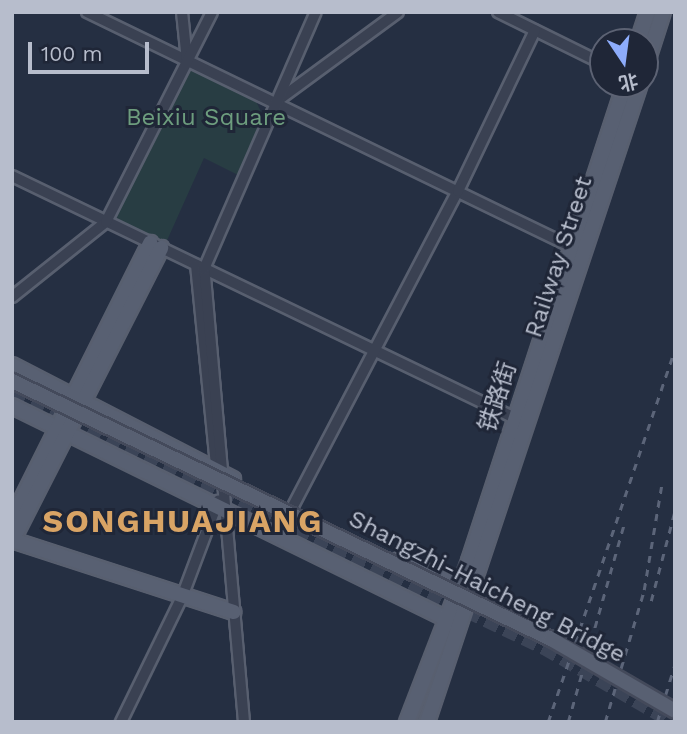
<!DOCTYPE html>
<meta charset="utf-8">
<style>
body{margin:0}
#map{position:relative;width:687px;height:734px;overflow:hidden;background:#252f42;font-family:"Work Sans","Noto Sans SC",sans-serif}
div>[style]{position:absolute}
[style*='--x']{left:calc(var(--x)*1px);top:calc(var(--y)*1px);width:calc(var(--w)*1px);rotate:calc(var(--a)*1deg)}
.green>*{inset:0;background:#283d43}
.major-tunnel>*{height:14px;margin-top:-7px;transform-origin:0;background:repeating-linear-gradient(90deg,#3b4457 0 14px,transparent 0 21px)}
.roads{filter:drop-shadow(2px 0 #585f6f) drop-shadow(-2px 0 #585f6f) drop-shadow(0 2px #585f6f) drop-shadow(0 -2px #585f6f)}
.minor>*{height:10px;margin:-5px;padding:0 5px;transform-origin:5px;border-radius:5px;background:#3a4152}
.major>*{height:14px;margin:-7px;padding:0 7px;transform-origin:7px;border-radius:7px;background:#586072}
.rail>*{height:2.5px;margin-top:-1.25px;transform-origin:0;background:repeating-linear-gradient(90deg,#5c6579 0 7px,transparent 0 14px)}
.bridges{filter:drop-shadow(2px 0 #444a5b) drop-shadow(-2px 0 #444a5b) drop-shadow(0 2px #444a5b) drop-shadow(0 -2px #444a5b)}
.major-bridge>*{height:14px;margin:-7px;padding:0 7px;transform-origin:7px;border-radius:7px;background:#586072}
span{translate:-50% -50%;white-space:nowrap;text-align:center;line-height:1.15;-webkit-text-stroke:6px #1f2637;paint-order:stroke}
.park-label{font-size:24px;color:#6d9d7e}
.street-label{font-size:24px;color:#b7bdcc}
.district-label{font-size:32px;color:#d9a465;font-weight:700;letter-spacing:2px}
.frame{position:absolute;inset:0;border:14px solid #b7bdcc;pointer-events:none}
.north{position:absolute;left:589px;top:28px;width:70px;height:70px;box-sizing:border-box;background:#1f2637;border:2px solid #5c6273;border-radius:50%;rotate:167deg;font-size:19px;font-weight:700;line-height:28px;text-align:center;color:#b7bdcc}
.north::after{content:'';display:block;margin:auto;width:24px;height:32px;background:#8dacfb;clip-path:polygon(50% 0,100% 100%,50% 72%,0 100%)}
.scale{position:absolute;left:28px;top:42px;width:121px;height:32px;box-sizing:border-box;border:4px solid #b7bdcc;border-top:0;padding-left:9px;font-size:21px;line-height:24px;white-space:nowrap;color:#b7bdcc;-webkit-text-stroke:5px #1f2637;paint-order:stroke}
</style>
<div id="map">
<div class="green">
<i style="clip-path:polygon(195px 67px,255px 99px,264px 118px,263px 128px,238px 175px,204px 158px,165px 245px,124px 225px,117px 218px,118px 206px,186px 70px)"></i>
</div>
<div class="major-tunnel">
<i style="--x:12;--y:394;--w:590;--a:25.52"></i>
<i style="--x:544;--y:648;--w:148;--a:30"></i>
</div>
<div class="roads">
<div class="minor">
<i style="--x:87;--y:12;--w:543;--a:25.86"></i>
<i style="--x:182;--y:12;--w:48;--a:84.1"></i>
<i style="--x:498;--y:12;--w:117;--a:26.3"></i>
<i style="--x:277;--y:101;--w:150;--a:-36.3"></i>
<i style="--x:12;--y:176;--w:565;--a:25.7"></i>
<i style="--x:196;--y:265;--w:210;--a:84.3"></i>
<i style="--x:12;--y:297;--w:120;--a:-38.6"></i>
<i style="--x:106;--y:222;--w:235;--a:-63.2"></i>
<i style="--x:292;--y:508;--w:358;--a:-62.4"></i>
<i style="--x:458;--y:191;--w:178;--a:-64.4"></i>
<i style="--x:121;--y:722;--w:139;--a:-64"></i>
<i style="--x:182;--y:597;--w:103;--a:-69.4"></i>
<i style="--x:244;--y:722;--w:455;--a:-95"></i>
<i style="--x:204;--y:269;--w:280;--a:-66.5"></i>
</div>
<div class="major">
<i style="--x:638;--y:42;--w:32;--a:-72"></i>
<i style="--x:645;--y:68;--w:59;--a:-72.2"></i>
<i style="--x:12;--y:365;--w:249;--a:27.3"></i>
<i style="--x:12;--y:406;--w:489;--a:26.1"></i>
<i style="--x:12;--y:519;--w:309;--a:-63.4"></i>
<i style="--x:12;--y:540;--w:233;--a:18"></i>
<i style="--x:12;--y:541;--w:329;--a:-63"></i>
<i style="--x:400;--y:559;--w:71;--a:25.1"></i>
<i style="--x:407;--y:722;--w:173;--a:-68.9"></i>
<i style="--x:469;--y:561;--w:502;--a:-71.89"></i>
<i style="--x:427;--y:722;--w:673;--a:-71.54"></i>
</div>
</div>
<div class="rail">
<i style="--x:651;--y:601;--w:94;--a:-75.2"></i>
<i style="--x:548;--y:722;--w:393;--a:-71.2"></i>
<i style="--x:568;--y:722;--w:209;--a:-74.2"></i>
<i style="--x:605;--y:722;--w:138;--a:-73.5"></i>
<i style="--x:644;--y:590;--w:109;--a:-80.5"></i>
<i style="--x:657;--y:722;--w:61;--a:-72.8"></i>
</div>
<div class="bridges">
<div class="major-bridge">
<i style="--x:12;--y:381;--w:598;--a:25.58"></i>
<i style="--x:551;--y:639;--w:143;--a:30.1"></i>
</div>
</div>
<div class="park-label">
<span style="left:206px;top:118px">Beixiu Square</span>
</div>
<div class="street-label">
<span style="left:559px;top:257px;rotate:-72deg">Railway Street</span>
<span style="left:498px;top:397px;rotate:-72deg">铁路街</span>
<span style="left:487px;top:587px;rotate:27deg">Shangzhi-Haicheng Bridge</span>
</div>
<div class="district-label">
<span style="left:183px;top:521px">SONGHUAJIANG</span>
</div>
<div class="frame"></div>
<div class="north">北</div>
<div class="scale">100 m</div>
</div>
